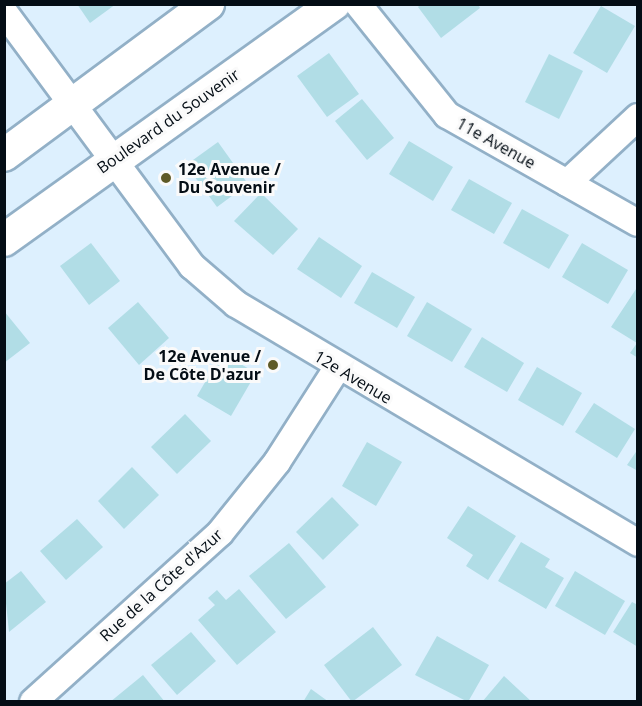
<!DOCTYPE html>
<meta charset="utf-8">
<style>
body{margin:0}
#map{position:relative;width:642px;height:706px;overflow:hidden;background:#ddf0fe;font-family:"Open Sans",sans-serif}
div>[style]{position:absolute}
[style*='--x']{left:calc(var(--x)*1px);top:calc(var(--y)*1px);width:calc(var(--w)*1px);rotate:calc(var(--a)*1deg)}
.building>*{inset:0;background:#b1dde6}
.roads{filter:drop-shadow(2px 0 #92b0c7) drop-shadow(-2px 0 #92b0c7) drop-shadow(0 2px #92b0c7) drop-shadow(0 -2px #92b0c7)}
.minor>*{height:26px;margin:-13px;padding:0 13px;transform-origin:13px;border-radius:13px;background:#fff}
.tertiary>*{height:32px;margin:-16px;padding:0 16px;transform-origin:16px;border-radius:16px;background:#fff}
.dots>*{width:16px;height:16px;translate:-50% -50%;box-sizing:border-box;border:3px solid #fafafa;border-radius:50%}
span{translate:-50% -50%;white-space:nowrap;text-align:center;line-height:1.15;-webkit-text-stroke:6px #fafafa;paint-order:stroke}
.street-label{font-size:16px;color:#040d15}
.poi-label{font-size:16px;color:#040d15;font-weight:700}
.left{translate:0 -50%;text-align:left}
.right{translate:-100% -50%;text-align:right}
.frame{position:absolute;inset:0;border:6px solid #040d15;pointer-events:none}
</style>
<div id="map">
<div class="building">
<i style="clip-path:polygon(77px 4px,116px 4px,90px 23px)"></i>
<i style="clip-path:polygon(421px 4px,478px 4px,480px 8px,441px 38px,418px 7px)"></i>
<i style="clip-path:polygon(601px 6px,635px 26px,607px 73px,573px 53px)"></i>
<i style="clip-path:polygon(329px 53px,359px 94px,327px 117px,297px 76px)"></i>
<i style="clip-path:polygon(549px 54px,583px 71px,559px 119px,525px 102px)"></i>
<i style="clip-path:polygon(362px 99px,394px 138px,367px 160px,335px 121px)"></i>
<i style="clip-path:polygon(409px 141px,453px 167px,433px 201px,389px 174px)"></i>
<i style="clip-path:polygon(218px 142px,248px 184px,217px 207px,186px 165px)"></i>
<i style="clip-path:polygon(469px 179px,512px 203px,494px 234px,451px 210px)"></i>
<i style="clip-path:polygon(261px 193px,298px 229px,273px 255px,234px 221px)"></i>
<i style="clip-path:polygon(522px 209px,569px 235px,549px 269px,503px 243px)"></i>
<i style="clip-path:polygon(319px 237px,362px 266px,341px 298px,297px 269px)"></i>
<i style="clip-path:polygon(91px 243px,120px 281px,89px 305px,60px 266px)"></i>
<i style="clip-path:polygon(582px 243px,628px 270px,608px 304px,562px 277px)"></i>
<i style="clip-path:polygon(372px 272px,415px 297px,397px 328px,354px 303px)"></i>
<i style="clip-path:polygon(638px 286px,638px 358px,630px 353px,637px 343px,611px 327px)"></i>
<i style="clip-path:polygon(138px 302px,169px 338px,139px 365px,108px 328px)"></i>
<i style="clip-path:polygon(427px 302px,472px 329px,452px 362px,407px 336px)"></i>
<i style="clip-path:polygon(4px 311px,30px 343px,4px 363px)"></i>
<i style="clip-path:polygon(482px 337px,524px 363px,507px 392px,464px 367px)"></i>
<i style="clip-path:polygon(222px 353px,256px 373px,231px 416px,197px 396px)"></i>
<i style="clip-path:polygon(537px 367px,582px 393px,563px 426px,518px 400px)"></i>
<i style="clip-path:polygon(594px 403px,635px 429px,617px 458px,575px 432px)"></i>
<i style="clip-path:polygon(185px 414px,211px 441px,177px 474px,151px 447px)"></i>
<i style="clip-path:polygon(367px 442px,402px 462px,376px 506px,342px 486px)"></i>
<i style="clip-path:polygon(638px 449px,638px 471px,627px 465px)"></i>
<i style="clip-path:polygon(132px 467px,159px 495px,124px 529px,98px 501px)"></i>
<i style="clip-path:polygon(332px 497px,359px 525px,323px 560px,296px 532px)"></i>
<i style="clip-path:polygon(468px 506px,516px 536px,488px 580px,466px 566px,473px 555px,447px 538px)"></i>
<i style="clip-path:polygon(77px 519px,103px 547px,66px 580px,40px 551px)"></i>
<i style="clip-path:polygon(521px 542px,550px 559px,545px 567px,564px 578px,546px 609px,498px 581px)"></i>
<i style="clip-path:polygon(289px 543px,326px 587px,286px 619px,249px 576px)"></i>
<i style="clip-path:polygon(21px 571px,46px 602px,9px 632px,4px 584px)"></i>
<i style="clip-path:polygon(575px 571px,625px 601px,605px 635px,555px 606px)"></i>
<i style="clip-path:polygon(239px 589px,276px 632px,237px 665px,198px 620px,215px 605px,208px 598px,217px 590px,226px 600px)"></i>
<i style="clip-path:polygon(632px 602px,638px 605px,638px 647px,613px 632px)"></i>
<i style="clip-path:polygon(373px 627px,402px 665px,352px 702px,324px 665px)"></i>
<i style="clip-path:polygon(191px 632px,216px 661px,177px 695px,151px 665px)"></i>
<i style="clip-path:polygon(437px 636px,489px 665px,468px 702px,415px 675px)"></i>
<i style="clip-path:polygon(143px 675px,165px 702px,110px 702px)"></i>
<i style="clip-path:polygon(504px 676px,532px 702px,482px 702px)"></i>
<i style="clip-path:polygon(311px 689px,329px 702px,303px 702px)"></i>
</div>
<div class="roads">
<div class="minor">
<i style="--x:358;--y:4;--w:142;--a:51.3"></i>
<i style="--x:447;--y:115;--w:219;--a:29.5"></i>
<i style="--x:4;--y:12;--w:316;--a:53.5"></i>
<i style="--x:192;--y:266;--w:58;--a:40.8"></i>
<i style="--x:236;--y:304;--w:468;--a:30.7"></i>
<i style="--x:567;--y:183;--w:97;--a:-42.9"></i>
<i style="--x:33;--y:702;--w:252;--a:-42.1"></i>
<i style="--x:220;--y:533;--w:91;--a:-51.2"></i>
<i style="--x:277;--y:462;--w:112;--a:-57.4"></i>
</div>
<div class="tertiary">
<i style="--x:4;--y:155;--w:254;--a:-36.5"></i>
<i style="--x:4;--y:240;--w:406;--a:-35.6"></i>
</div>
</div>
<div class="dots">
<i style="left:166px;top:178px;background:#5e5a27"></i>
<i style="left:273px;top:365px;background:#5e5a27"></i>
</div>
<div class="street-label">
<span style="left:168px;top:121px;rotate:-35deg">Boulevard du Souvenir</span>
<span style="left:496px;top:143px;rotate:29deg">11e Avenue</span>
<span style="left:353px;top:377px;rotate:31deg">12e Avenue</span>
<span style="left:161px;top:585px;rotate:-42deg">Rue de la Côte d'Azur</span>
</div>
<div class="poi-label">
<span class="left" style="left:178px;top:178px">12e Avenue /<br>Du Souvenir</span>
<span class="right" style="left:261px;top:365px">12e Avenue /<br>De Côte D'azur</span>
</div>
<div class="frame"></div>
</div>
